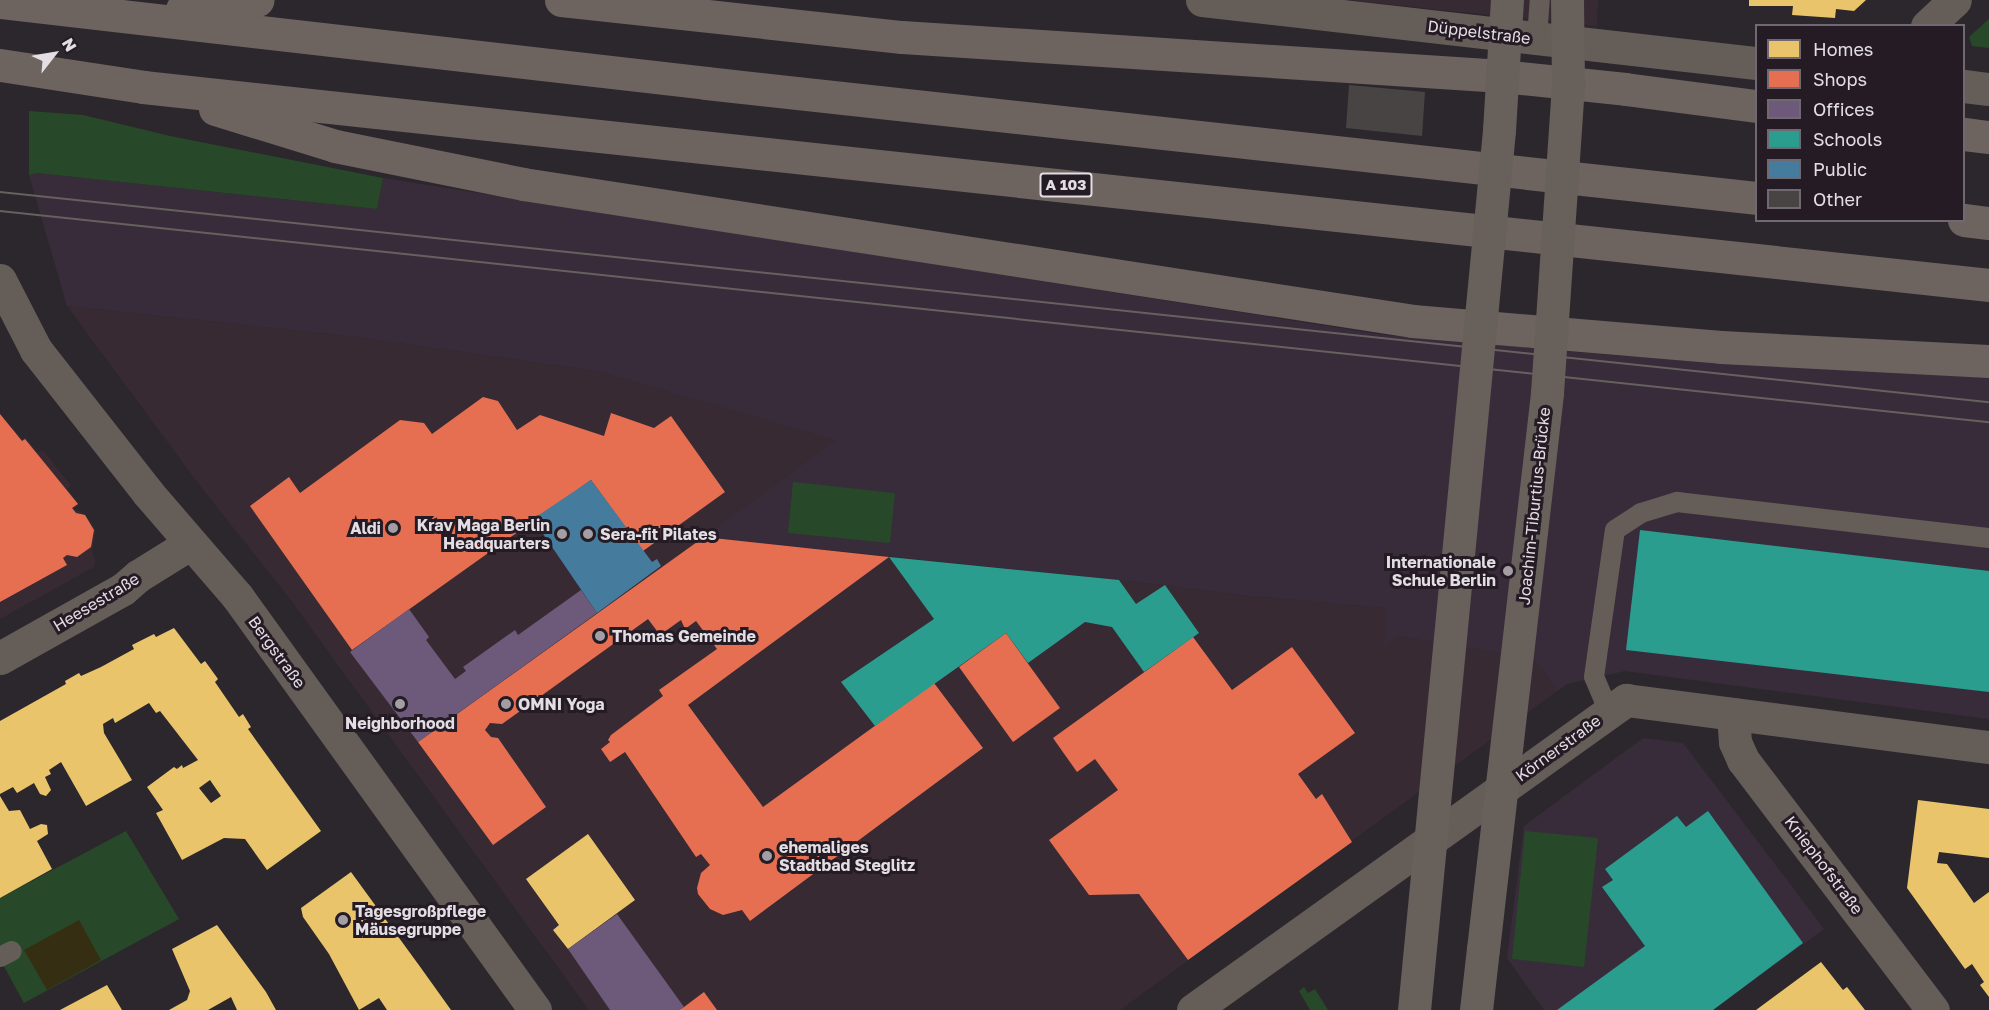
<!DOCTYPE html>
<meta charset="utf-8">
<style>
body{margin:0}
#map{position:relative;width:1989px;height:1010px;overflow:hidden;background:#2c272d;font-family:"Golos Text",sans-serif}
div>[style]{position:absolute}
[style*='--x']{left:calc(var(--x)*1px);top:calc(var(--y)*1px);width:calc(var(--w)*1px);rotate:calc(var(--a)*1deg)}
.commercial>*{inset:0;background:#382a33}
.built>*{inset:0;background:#382c3a}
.green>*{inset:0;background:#274929}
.sand>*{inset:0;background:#362e13}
.homes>*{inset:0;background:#e9c46a}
.shops>*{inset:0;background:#e76f51}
.offices>*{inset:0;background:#6d597a}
.schools>*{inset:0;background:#2a9d8f}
.public>*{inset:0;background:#457b9d}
.building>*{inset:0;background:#484444}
.service>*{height:20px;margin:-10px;padding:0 10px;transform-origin:10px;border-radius:10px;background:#655e58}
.minor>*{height:33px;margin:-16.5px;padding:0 16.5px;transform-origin:16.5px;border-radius:16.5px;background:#655e58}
.secondary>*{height:33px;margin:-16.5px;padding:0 16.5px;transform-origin:16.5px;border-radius:16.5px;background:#68605b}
.motorway>*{height:33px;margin:-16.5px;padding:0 16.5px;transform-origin:16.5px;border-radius:16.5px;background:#6d635f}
.tram>*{height:1.5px;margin:-0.75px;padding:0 0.75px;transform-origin:0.75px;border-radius:0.75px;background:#66615f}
.secondary-bridge>*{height:33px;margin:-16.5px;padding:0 16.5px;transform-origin:16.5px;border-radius:16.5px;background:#68605b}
.dots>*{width:16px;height:16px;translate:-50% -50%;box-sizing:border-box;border:3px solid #241b25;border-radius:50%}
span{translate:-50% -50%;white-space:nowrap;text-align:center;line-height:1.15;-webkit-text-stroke:6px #241b25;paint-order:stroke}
.shield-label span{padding:2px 4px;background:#241b25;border:2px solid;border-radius:4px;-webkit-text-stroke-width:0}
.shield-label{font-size:15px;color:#e3dee4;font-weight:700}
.street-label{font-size:16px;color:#e3dee4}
.poi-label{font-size:16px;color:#e3dee4;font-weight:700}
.right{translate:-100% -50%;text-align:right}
.left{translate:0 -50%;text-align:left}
.legend{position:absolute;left:1755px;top:24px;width:210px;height:198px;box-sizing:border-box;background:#241b25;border:2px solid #706971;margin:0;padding:8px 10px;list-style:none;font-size:18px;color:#e3dee4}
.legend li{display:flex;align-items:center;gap:12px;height:30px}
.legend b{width:30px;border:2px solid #706971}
.north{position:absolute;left:24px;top:24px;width:60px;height:60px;-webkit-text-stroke:4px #241b25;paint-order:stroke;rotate:59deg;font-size:16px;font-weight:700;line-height:24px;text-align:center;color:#e3dee4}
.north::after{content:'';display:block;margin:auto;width:21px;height:27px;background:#e3dee4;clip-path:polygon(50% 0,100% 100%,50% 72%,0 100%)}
</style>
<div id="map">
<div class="commercial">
<i style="clip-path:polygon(1348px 0,1598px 0,1597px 26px,1375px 3px)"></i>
<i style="clip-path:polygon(67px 306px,349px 336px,597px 371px,837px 440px,705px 537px,1165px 585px,1240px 595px,1387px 608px,1397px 636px,1534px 659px,1557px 691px,1120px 1010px,589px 1010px,287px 595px,198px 483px)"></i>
<i style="clip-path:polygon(0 414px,22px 439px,25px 437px,38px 453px,43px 450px,71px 486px,67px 489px,79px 504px,74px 509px,85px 514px,96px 530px,92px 550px,95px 561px,94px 567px,0 619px)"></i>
</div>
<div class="built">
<i style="clip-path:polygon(37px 173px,377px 209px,383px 178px,1385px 335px,1623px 356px,1989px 377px,1989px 719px,1625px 671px,1567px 684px,1557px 691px,1534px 659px,1397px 636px,1384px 646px,1386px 608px,1240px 595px,1165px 585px,704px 537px,836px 440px,597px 371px,349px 336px,67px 306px,29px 175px)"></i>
<i style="clip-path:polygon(1643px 738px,1683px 743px,1824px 929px,1713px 1010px,1544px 1010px,1507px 958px,1524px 826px)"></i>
</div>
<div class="green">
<i style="clip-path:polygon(1989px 19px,1989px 48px,1972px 46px,1969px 37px)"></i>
<i style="clip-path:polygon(29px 111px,83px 115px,170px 136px,383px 178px,377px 209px,37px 173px,29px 175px)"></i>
<i style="clip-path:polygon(793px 482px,895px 493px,890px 543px,788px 533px)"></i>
<i style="clip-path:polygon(126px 831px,179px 919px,24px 1003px,0 959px,0 898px)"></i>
<i style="clip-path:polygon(1525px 831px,1598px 838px,1584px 967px,1512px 959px)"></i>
<i style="clip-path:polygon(1304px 987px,1308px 993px,1315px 989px,1328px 1010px,1310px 1010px,1299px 991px)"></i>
</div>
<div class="sand">
<i style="clip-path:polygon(79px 920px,101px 960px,47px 990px,24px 950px)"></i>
</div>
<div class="homes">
<i style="clip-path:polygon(1749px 0,1866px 0,1854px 11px,1836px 9px,1835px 18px,1792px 15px,1793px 6px,1749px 6px)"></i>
<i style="clip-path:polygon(evenodd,174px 628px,201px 664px,205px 661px,218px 679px,215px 682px,239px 717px,243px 714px,251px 727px,248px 729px,321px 831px,267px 870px,245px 839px,224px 838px,182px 860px,156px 813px,163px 810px,147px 787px,174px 767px,177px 769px,182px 765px,183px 768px,198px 760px,160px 711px,156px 713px,149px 703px,115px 723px,113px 718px,103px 724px,104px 733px,132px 780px,86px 806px,61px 762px,49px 770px,51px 774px,45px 777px,51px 790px,46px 796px,40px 794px,34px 783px,17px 793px,13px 787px,0 794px,0 721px,66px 684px,65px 681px,79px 673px,81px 676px,101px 667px,134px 649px,132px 645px,154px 634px,156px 637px,174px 628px,210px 780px,221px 796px,211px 803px,199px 788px,210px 780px)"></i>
<i style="clip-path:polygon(0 796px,9px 811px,20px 810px,30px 829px,41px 824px,47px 825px,48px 834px,37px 841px,52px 869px,0 898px)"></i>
<i style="clip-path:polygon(1918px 800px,1989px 809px,1989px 858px,1939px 852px,1937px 863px,1947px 864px,1974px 903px,1989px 892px,1989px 997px,1980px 985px,1984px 982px,1972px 964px,1965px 969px,1907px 888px)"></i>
<i style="clip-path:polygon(588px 834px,635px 900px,568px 949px,553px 930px,559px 925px,526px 879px)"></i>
<i style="clip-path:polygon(351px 872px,421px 968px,451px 1010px,387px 1010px,379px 998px,359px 1010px,329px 954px,303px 917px,301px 908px)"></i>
<i style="clip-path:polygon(217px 925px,266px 992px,276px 1010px,237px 1010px,231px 997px,208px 1010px,169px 1010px,187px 1000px,190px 991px,172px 949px)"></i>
<i style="clip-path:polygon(1821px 962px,1843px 990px,1847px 987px,1865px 1010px,1756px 1010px)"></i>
<i style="clip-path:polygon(107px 985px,122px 1010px,60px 1010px)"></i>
</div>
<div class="shops">
<i style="clip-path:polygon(483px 397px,498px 401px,517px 430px,540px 415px,604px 436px,611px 413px,654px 428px,671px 416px,725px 492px,643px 551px,591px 480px,352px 650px,250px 506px,289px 477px,300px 493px,400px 420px,424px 423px,432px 434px)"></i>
<i style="clip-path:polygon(0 414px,22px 441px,25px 439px,52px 472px,78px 504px,72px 508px,76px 513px,85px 515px,94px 530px,91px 547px,77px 557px,67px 555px,63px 558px,67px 565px,0 602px)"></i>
<i style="clip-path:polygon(704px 537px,889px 557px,688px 705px,763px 807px,934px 683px,983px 748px,750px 921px,742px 910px,723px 915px,710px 909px,698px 894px,697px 888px,701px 873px,710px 865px,701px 854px,696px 857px,625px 752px,610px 762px,601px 749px,610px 742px,608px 740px,611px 735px,663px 696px,659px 690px,717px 649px,696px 621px,685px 629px,681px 620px,660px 635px,648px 619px,502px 724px,490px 723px,485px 730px,491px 737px,498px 738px,546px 807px,493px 845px,418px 742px)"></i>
<i style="clip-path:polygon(1006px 633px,1060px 708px,1013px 742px,959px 667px)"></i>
<i style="clip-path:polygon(1193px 637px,1232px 690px,1292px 647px,1355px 733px,1298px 774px,1316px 799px,1322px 794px,1352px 842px,1188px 960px,1139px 894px,1089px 895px,1049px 840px,1118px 790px,1095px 759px,1077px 772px,1053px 738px)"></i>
<i style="clip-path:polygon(704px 992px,717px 1010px,679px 1010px,684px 1007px)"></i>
</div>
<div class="offices">
<i style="clip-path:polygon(581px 590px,597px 613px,418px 742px,350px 652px,409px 609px,429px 637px,426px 640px,455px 679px,466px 671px,463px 667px,515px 630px,518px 635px)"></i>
<i style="clip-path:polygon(617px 914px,684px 1007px,679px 1010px,610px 1010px,568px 949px)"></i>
</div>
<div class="schools">
<i style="clip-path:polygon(1640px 530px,1989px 571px,1989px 692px,1626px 650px)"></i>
<i style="clip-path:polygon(889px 557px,1119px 580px,1136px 604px,1165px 585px,1199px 633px,1144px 672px,1112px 627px,1085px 622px,1028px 663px,1006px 633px,875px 726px,841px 682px,934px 619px)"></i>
<i style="clip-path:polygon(1708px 811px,1803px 943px,1713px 1010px,1557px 1010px,1645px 946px,1602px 887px,1613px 880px,1605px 869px,1677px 816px,1686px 827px)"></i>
</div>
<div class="public">
<i style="clip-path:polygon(591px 480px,652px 562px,657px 559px,661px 566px,597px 613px,533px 519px)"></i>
</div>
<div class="building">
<i style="clip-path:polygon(1349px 85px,1425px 92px,1422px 136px,1346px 128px)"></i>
</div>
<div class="service">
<i style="--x:1537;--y:39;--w:39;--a:-86"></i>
<i style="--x:1609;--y:712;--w:38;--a:-113"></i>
<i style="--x:1594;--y:677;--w:148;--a:-81.9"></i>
<i style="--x:1615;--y:530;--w:31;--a:-33"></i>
<i style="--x:1641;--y:513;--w:38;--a:-17"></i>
<i style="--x:1677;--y:502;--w:314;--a:6.6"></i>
<i style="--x:0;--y:957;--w:13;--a:-27"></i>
</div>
<div class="minor">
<i style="--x:1202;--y:0;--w:558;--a:6.49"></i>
<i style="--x:1927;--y:26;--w:38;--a:-43"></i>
<i style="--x:1964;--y:86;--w:25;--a:7"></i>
<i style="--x:0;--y:280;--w:79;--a:62.8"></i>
<i style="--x:36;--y:350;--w:182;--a:51.9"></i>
<i style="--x:148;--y:493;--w:136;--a:49.2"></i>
<i style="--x:237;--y:596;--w:510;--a:54.25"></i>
<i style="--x:0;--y:658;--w:141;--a:-29.3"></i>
<i style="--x:123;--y:589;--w:20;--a:-41"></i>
<i style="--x:138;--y:576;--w:62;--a:-31.9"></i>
<i style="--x:1733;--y:714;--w:28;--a:86"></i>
<i style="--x:1735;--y:742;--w:20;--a:66"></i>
<i style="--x:1743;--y:760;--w:314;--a:52.8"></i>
<i style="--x:1193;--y:1010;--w:533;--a:-35.6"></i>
<i style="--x:1626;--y:700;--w:366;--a:7.4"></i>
</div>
<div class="secondary">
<i style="--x:1476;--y:1010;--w:61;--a:-83.5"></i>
</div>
<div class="motorway">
<i style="--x:561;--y:0;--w:343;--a:6.2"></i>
<i style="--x:902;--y:37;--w:601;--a:3.72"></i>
<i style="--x:1502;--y:76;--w:124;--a:6"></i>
<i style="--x:1625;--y:89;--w:132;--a:7.4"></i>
<i style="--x:0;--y:2;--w:711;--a:6.54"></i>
<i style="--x:706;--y:83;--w:1056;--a:6.25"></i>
<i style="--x:182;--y:9;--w:76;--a:-6.8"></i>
<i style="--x:0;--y:65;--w:145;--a:8.7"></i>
<i style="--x:143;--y:87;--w:1857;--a:6.12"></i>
<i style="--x:215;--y:109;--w:126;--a:17.1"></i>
<i style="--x:335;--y:146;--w:192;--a:11.4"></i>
<i style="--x:523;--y:184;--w:900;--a:8.75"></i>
<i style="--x:1413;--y:321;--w:309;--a:4.8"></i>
<i style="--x:1721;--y:347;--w:268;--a:3"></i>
<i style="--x:1964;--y:134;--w:25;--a:7"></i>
<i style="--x:1964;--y:220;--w:25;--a:7"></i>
</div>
<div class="tram">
<i style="--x:0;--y:192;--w:2000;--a:6.03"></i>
<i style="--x:0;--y:211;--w:2000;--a:6.06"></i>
</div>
<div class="secondary-bridge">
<i style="--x:1483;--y:949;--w:560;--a:-83.43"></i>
<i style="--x:1547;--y:393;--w:311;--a:-86.1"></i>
<i style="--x:1568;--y:83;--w:83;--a:-90.7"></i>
<i style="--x:1414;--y:1010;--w:884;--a:-84.48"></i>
<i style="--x:1499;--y:130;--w:130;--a:-86.5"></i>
</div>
<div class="dots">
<i style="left:393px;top:528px;background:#a39ea4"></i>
<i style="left:562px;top:534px;background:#a39ea4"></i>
<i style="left:588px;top:534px;background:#a39ea4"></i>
<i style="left:1508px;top:571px;background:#a39ea4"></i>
<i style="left:600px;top:636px;background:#a39ea4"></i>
<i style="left:400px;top:704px;background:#a39ea4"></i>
<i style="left:506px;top:704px;background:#a39ea4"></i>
<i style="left:767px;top:856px;background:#a39ea4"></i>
<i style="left:343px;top:920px;background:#a39ea4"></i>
</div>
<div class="shield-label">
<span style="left:1066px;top:185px">A 103</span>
</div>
<div class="street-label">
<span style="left:1479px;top:32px;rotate:7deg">Düppelstraße</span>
<span style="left:1534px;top:506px;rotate:-84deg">Joachim-Tiburtius-Brücke</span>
<span style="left:96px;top:602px;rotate:-31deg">Heesestraße</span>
<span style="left:277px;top:652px;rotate:54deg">Bergstraße</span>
<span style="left:1558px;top:748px;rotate:-36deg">Körnerstraße</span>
<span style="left:1824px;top:865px;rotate:53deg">Kniephofstraße</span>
</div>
<div class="poi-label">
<span class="right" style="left:550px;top:534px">Krav Maga Berlin<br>Headquarters</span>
<span class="right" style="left:381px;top:528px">Aldi</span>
<span class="left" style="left:600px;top:534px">Sera-fit Pilates</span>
<span class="right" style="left:1496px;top:571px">Internationale<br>Schule Berlin</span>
<span class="left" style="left:612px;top:636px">Thomas Gemeinde</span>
<span class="left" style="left:518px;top:704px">OMNI Yoga</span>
<span style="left:400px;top:723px">Neighborhood</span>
<span class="left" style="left:779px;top:856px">ehemaliges<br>Stadtbad Steglitz</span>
<span class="left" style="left:355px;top:920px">Tagesgroßpflege<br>Mäusegruppe</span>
</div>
<ul class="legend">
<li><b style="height:16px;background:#e9c46a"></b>Homes</li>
<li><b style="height:16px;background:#e76f51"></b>Shops</li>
<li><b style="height:16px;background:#6d597a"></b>Offices</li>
<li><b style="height:16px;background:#2a9d8f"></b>Schools</li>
<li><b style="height:16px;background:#457b9d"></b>Public</li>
<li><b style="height:16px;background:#484444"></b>Other</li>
</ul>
<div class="north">N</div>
</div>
